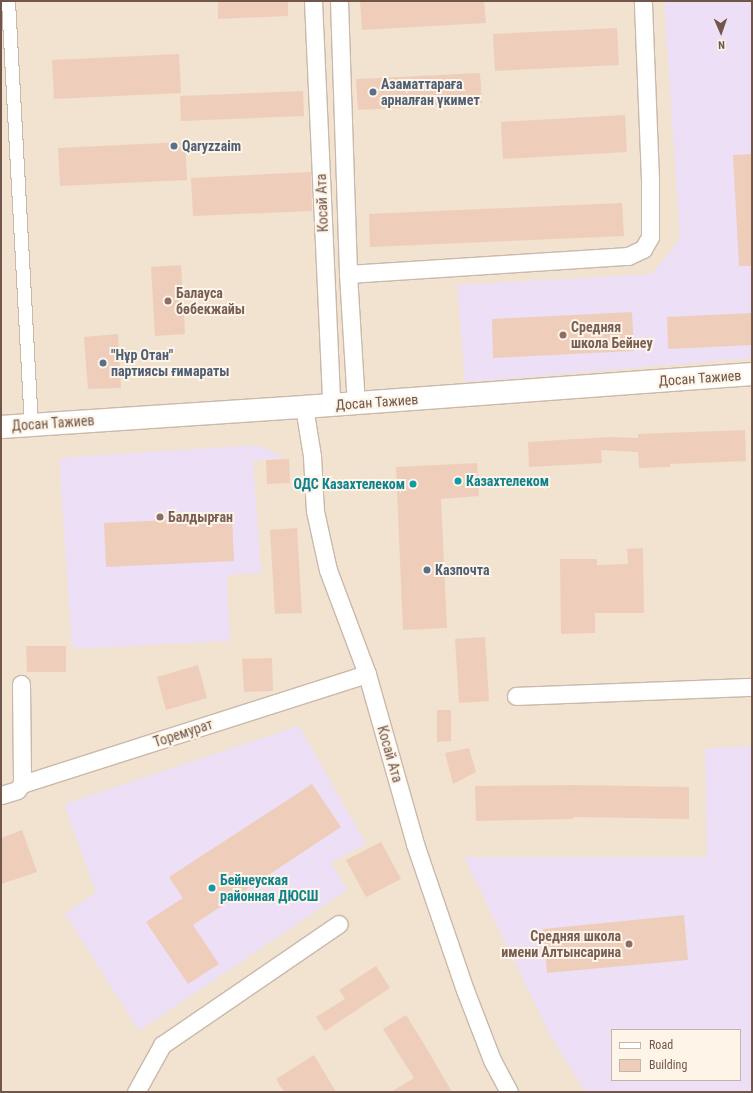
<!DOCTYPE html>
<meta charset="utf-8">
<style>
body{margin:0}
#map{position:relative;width:753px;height:1093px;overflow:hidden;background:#faf0e1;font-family:"Roboto Condensed",sans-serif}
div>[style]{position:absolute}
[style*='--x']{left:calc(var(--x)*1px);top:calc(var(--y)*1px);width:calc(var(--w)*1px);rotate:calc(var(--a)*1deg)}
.residential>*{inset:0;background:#f2e2d0}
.education>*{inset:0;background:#eddff6}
.building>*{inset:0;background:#eecebb}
.roads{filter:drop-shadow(1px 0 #cab8a9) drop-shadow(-1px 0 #cab8a9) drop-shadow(0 1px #cab8a9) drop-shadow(0 -1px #cab8a9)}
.pedestrian>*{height:13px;margin:-6.5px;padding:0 6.5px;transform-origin:6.5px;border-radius:6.5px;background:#fff}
.minor>*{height:17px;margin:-8.5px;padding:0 8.5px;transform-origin:8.5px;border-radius:8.5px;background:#fff}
.tertiary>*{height:22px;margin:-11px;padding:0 11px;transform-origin:11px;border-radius:11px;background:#fff}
.dots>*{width:11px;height:11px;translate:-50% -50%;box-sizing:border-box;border:2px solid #fef4e7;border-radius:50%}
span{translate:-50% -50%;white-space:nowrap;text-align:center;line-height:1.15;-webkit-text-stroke:4px #fef4e7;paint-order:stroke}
.service-label{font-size:14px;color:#4e5e75;font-weight:700}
.left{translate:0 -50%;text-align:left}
.street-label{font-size:14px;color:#70574a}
.education-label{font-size:14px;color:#785e54;font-weight:700}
.right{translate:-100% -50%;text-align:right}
.culture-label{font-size:14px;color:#0d838f;font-weight:700}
.frame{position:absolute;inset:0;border:2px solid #70574a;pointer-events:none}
.legend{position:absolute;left:611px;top:1029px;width:130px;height:52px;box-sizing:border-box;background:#fef4e7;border:1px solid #c5b5a8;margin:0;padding:5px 7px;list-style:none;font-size:12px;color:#70574a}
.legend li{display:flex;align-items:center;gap:8px;height:20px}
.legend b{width:20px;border:1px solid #c5b5a8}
.north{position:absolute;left:701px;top:12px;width:40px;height:40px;-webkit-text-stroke:3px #fef4e7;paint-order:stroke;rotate:178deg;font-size:11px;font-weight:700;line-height:16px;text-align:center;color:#70574a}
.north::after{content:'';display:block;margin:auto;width:14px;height:18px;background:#70574a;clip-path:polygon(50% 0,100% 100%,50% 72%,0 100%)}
</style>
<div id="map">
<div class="residential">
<i style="clip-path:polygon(evenodd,1px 1px,752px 1px,752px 1092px,1px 1092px,1px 1px,612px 1030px,740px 1030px,740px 1080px,612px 1080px,612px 1030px)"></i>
</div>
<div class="education">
<i style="clip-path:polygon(664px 1px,752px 1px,752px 358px,465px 382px,457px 285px,652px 274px,680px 239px)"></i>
<i style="clip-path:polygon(256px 445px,286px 457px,253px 461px,261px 573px,227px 575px,230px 641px,72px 649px,59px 458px)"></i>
<i style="clip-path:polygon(299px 726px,366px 844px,331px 863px,347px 890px,139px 1031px,65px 914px,96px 892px,64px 804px)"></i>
<i style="clip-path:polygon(evenodd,752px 746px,752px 1092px,585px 1092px,550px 1035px,464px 857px,707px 857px,705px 748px,752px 746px,612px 1030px,740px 1030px,740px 1080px,612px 1080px,612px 1030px)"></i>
</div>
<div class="building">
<i style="clip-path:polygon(218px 1px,288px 1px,288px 16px,218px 19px)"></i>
<i style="clip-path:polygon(360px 1px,484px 1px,486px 23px,362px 30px)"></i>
<i style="clip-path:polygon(617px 28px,619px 65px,495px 71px,493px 34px)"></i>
<i style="clip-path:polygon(179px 54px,181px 93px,54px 99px,52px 60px)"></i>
<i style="clip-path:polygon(480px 73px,482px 103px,358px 110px,356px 79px)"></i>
<i style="clip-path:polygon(303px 91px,304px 116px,181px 121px,180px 96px)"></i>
<i style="clip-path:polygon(625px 115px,627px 152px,503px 159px,501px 122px)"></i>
<i style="clip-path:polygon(185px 142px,187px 180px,60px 186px,58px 148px)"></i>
<i style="clip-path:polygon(752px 154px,752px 266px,739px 266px,733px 155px)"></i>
<i style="clip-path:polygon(311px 172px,312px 211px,193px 216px,191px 178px)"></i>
<i style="clip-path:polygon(622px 203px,624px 236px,370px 247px,369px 214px)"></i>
<i style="clip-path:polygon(181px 265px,185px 334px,155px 336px,151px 267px)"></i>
<i style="clip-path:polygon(632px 312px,634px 351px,493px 358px,492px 319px)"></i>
<i style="clip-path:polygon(752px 313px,752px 345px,668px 349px,667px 317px)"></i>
<i style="clip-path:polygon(118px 334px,121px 388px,88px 389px,84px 337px)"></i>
<i style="clip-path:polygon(745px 430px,746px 461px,670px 464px,670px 467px,639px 468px,638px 452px,601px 450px,602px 463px,529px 467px,528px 442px,609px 437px,638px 438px,638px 434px)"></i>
<i style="clip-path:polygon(289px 459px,290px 483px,267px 484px,266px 460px)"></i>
<i style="clip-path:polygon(477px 463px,479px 496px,441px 499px,447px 628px,403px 630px,396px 467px)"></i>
<i style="clip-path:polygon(232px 517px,234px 561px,106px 567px,104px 523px)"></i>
<i style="clip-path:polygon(297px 528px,302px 613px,275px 614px,270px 530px)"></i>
<i style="clip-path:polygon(643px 548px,644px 613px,595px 613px,595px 633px,561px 634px,560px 559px,597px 559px,597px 565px,628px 564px,627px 549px)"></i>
<i style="clip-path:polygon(485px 637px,489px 701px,459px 703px,455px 639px)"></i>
<i style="clip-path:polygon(26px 646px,66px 646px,66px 672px,27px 672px)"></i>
<i style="clip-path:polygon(272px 658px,273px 691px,244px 692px,242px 659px)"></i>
<i style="clip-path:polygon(198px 665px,207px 698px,166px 710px,157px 677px)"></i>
<i style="clip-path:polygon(437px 710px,451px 710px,451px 741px,437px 742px)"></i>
<i style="clip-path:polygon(469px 748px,476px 772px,453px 784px,445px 753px)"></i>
<i style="clip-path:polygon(312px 784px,341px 827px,193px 925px,219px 964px,188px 984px,146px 922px,183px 898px,169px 877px)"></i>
<i style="clip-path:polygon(572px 785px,689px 787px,689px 819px,573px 817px,573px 819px,476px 821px,475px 786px)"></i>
<i style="clip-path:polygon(22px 830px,37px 872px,1px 884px,1px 838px)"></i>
<i style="clip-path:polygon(381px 842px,401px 879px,366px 897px,346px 860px)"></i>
<i style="clip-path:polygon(684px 915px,688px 960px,547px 973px,543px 929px)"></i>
<i style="clip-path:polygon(376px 966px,390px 988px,325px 1031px,316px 1017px,345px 999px,339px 990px)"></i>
<i style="clip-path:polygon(406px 1015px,424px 1044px,452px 1092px,391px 1092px,414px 1078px,383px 1029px)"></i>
<i style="clip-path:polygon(314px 1055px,336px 1092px,284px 1092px,276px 1079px)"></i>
</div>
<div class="roads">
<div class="pedestrian">
<i style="--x:8;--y:1;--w:424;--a:86.9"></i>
</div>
<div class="minor">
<i style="--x:313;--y:1;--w:404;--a:87.4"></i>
<i style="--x:339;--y:1;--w:273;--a:88.1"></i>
<i style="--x:348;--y:274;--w:129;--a:86.5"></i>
<i style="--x:348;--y:274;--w:281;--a:-3.7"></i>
<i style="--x:628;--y:256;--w:17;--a:-25"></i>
<i style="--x:643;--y:249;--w:14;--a:-60"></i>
<i style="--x:650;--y:237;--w:58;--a:-90"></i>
<i style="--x:650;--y:179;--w:178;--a:-92.3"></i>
<i style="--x:304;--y:407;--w:50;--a:80.7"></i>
<i style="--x:312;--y:456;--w:55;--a:86.9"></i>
<i style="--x:315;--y:511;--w:60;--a:77.6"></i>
<i style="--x:328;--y:570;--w:111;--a:69.4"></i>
<i style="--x:367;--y:674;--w:177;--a:74.2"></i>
<i style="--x:415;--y:844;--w:154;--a:71.1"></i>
<i style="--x:465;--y:990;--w:75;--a:68.9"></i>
<i style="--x:492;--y:1060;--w:36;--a:62"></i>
<i style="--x:21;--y:684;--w:100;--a:89.4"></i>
<i style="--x:516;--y:696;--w:236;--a:-2.2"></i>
<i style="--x:1;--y:795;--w:17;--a:-17"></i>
<i style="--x:17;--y:790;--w:8;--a:-50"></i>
<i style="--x:22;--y:784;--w:362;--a:-17.7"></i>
<i style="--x:136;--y:1092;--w:54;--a:-61"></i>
<i style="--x:162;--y:1045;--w:214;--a:-34.4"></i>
</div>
<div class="tertiary">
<i style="--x:1;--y:427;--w:304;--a:-3.8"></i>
<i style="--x:304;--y:407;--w:449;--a:-4.2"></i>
</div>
</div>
<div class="dots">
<i style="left:373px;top:92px;background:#5c6f8a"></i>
<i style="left:174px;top:146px;background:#5c6f8a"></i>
<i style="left:168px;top:301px;background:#8d6e63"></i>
<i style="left:563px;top:335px;background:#8d6e63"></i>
<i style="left:103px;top:363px;background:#5c6f8a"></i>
<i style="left:458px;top:481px;background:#0f9aa8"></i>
<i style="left:413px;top:484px;background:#0f9aa8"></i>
<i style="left:160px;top:517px;background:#8d6e63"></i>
<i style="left:427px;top:570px;background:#5c6f8a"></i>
<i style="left:212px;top:888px;background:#0f9aa8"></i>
<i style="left:629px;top:944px;background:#8d6e63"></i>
</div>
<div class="service-label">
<span class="left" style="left:381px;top:92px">Азаматтараға<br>арналған үкимет</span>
<span class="left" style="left:182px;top:146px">Qaryzzaim</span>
<span class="left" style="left:111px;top:363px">"Нұр Отан"<br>партиясы ғимараты</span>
<span class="left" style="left:435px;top:570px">Казпочта</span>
</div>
<div class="street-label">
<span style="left:322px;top:203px;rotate:-92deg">Косай Ата</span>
<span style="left:700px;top:378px;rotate:-4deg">Досан Тажиев</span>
<span style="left:377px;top:402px;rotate:-4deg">Досан Тажиев</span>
<span style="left:53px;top:423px;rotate:-4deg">Досан Тажиев</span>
<span style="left:183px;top:733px;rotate:-18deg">Торемурат</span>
<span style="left:390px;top:754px;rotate:74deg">Косай Ата</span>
</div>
<div class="education-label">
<span class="left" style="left:176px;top:301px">Балауса<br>бөбекжайы</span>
<span class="left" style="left:571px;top:335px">Средняя<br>школа Бейнеу</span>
<span class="left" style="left:168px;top:517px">Балдырған</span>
<span class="right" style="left:621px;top:944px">Средняя школа<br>имени Алтынсарина</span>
</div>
<div class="culture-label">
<span class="left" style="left:466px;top:481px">Казахтелеком</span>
<span class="right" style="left:405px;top:484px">ОДС Казахтелеком</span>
<span class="left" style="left:220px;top:888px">Бейнеуская<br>районная ДЮСШ</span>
</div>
<div class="frame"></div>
<ul class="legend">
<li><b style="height:5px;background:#fff"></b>Road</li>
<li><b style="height:11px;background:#eecebb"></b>Building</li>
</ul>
<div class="north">N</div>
</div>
